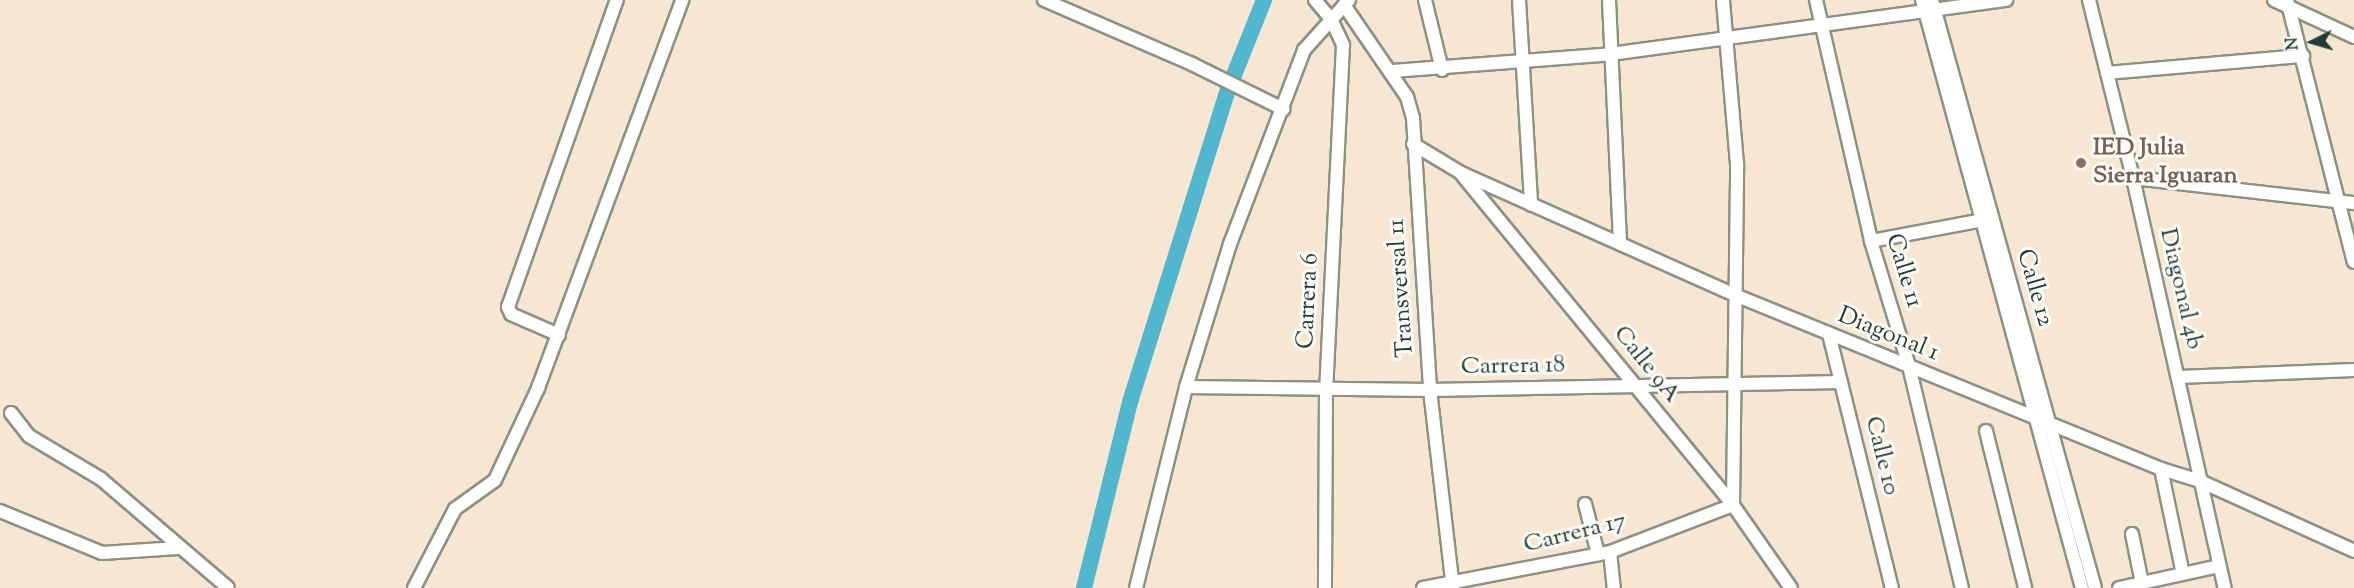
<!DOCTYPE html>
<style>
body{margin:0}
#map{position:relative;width:2354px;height:588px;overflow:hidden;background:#f7e7d2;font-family:"Sorts Mill Goudy",serif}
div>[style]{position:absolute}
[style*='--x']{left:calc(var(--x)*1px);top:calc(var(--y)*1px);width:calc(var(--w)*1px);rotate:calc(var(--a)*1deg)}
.river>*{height:16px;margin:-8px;padding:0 8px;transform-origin:8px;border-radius:8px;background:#51b7cf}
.roads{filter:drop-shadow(2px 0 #8b9283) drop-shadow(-2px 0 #8b9283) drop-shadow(0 2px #8b9283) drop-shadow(0 -2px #8b9283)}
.minor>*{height:12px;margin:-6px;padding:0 6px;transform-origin:6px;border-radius:6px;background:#fff}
.dots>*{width:16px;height:16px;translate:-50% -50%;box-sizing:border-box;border:3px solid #fdfcf7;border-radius:50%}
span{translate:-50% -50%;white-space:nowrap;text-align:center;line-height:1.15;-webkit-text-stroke:6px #fdfcf7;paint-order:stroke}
.education-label{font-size:24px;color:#785e54;font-weight:700}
.left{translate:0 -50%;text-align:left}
.street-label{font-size:24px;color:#1f3d34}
.north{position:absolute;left:2282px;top:12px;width:60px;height:60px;-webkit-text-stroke:4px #fdfcf7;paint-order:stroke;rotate:265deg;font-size:16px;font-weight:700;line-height:24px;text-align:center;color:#1f3d34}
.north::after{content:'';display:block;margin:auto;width:21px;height:27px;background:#1f3d34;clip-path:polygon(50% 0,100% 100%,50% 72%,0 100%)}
</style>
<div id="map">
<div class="river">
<i style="--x:1084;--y:588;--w:192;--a:-76.1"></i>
<i style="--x:1130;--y:402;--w:327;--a:-72.6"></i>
<i style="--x:1228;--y:90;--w:97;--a:-68.2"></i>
</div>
<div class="roads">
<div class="minor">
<i style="--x:1044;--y:0;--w:161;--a:23.4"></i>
<i style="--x:1192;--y:64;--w:102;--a:26.3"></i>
<i style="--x:1315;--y:0;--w:25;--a:50"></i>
<i style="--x:1331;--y:19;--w:29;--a:65"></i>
<i style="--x:1343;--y:45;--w:345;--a:92.8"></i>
<i style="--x:1326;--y:390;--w:198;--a:90.3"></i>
<i style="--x:1425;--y:0;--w:72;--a:76.3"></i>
<i style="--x:1519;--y:0;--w:205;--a:86.6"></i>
<i style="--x:1609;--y:0;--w:244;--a:87.4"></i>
<i style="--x:1816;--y:0;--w:247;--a:77.1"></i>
<i style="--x:1871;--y:241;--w:131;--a:73.1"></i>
<i style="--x:1909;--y:366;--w:228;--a:76.6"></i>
<i style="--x:1922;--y:0;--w:609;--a:74.78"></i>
<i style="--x:1932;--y:0;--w:610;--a:74.51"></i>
<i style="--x:2089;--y:0;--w:183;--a:76.1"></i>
<i style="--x:2133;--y:178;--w:420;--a:77.4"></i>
<i style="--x:2274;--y:0;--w:88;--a:24.8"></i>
<i style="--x:2287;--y:0;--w:270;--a:75.7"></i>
<i style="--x:1344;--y:5;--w:112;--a:55.6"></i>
<i style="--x:1407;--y:97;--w:22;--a:74"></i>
<i style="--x:1413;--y:118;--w:273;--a:86.4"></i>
<i style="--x:1430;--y:390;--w:199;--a:83.4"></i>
<i style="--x:1392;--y:71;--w:220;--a:-4.4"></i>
<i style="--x:1611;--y:54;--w:399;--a:-7.8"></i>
<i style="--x:2107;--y:73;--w:197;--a:-5"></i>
<i style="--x:1413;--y:144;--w:56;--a:31.1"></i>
<i style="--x:1461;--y:173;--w:300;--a:24"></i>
<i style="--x:1735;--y:295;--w:460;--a:22.2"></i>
<i style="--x:2161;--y:469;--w:41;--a:17.1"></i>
<i style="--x:2200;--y:481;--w:169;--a:24.4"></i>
<i style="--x:1463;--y:176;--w:426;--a:50.6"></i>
<i style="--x:1733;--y:505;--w:101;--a:55.1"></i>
<i style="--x:2133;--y:178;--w:222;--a:6.5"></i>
<i style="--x:1871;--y:241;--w:119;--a:-10.6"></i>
<i style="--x:1829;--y:334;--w:262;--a:76.1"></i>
<i style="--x:559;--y:335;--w:52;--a:-156.4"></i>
<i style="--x:511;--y:314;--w:8;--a:-113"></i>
<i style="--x:508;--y:307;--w:326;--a:-70.5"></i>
<i style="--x:2178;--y:377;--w:176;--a:-2.3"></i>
<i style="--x:1186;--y:387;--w:244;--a:0.7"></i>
<i style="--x:1430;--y:390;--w:411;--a:-1.1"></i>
<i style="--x:11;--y:413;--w:29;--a:52"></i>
<i style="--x:29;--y:436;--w:84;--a:30.8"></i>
<i style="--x:101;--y:479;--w:167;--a:40.6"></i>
<i style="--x:1986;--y:431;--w:162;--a:76"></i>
<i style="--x:2161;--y:469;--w:107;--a:78.2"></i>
<i style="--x:1585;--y:504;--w:52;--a:75.4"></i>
<i style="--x:0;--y:511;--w:110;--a:22.4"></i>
<i style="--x:102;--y:553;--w:76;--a:-3.8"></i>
<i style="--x:2132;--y:534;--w:50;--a:78.5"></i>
<i style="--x:1610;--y:552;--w:36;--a:84"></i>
<i style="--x:414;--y:588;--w:89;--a:-62.6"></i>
<i style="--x:455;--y:509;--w:49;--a:-35.9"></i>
<i style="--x:495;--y:480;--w:102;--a:-64.9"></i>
<i style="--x:538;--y:388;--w:414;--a:-69.6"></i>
<i style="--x:1136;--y:588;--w:207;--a:-76"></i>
<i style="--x:1186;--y:387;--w:150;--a:-72.9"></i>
<i style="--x:1230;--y:244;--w:208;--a:-69.1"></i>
<i style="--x:1304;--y:50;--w:67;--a:-48"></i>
<i style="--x:1423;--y:588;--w:190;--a:-10.9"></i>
<i style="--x:1610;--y:552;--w:132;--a:-20.9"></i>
<i style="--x:1733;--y:505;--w:341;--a:-89.3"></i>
<i style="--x:1737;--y:164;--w:165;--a:-94.9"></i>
<i style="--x:2119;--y:588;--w:102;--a:-12.4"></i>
</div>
</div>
<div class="dots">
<i style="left:2081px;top:163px;background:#8d6e63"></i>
</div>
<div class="education-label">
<span class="left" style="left:2093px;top:163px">IED Julia<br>Sierra Iguaran</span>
</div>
<div class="street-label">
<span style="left:1903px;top:271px;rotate:73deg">Calle 11</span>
<span style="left:1402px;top:288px;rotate:-94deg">Transversal 11</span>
<span style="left:2034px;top:288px;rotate:74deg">Calle 12</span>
<span style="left:2180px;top:289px;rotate:77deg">Diagonal 4b</span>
<span style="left:1309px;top:301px;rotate:-87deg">Carrera 6</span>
<span style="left:1888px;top:335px;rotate:22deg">Diagonal 1</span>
<span style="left:1646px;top:365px;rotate:51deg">Calle 9A</span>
<span style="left:1513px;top:367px;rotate:-1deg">Carrera 18</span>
<span style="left:1881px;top:456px;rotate:76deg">Calle 10</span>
<span style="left:1575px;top:534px;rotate:-14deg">Carrera 17</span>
</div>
<div class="north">N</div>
</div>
